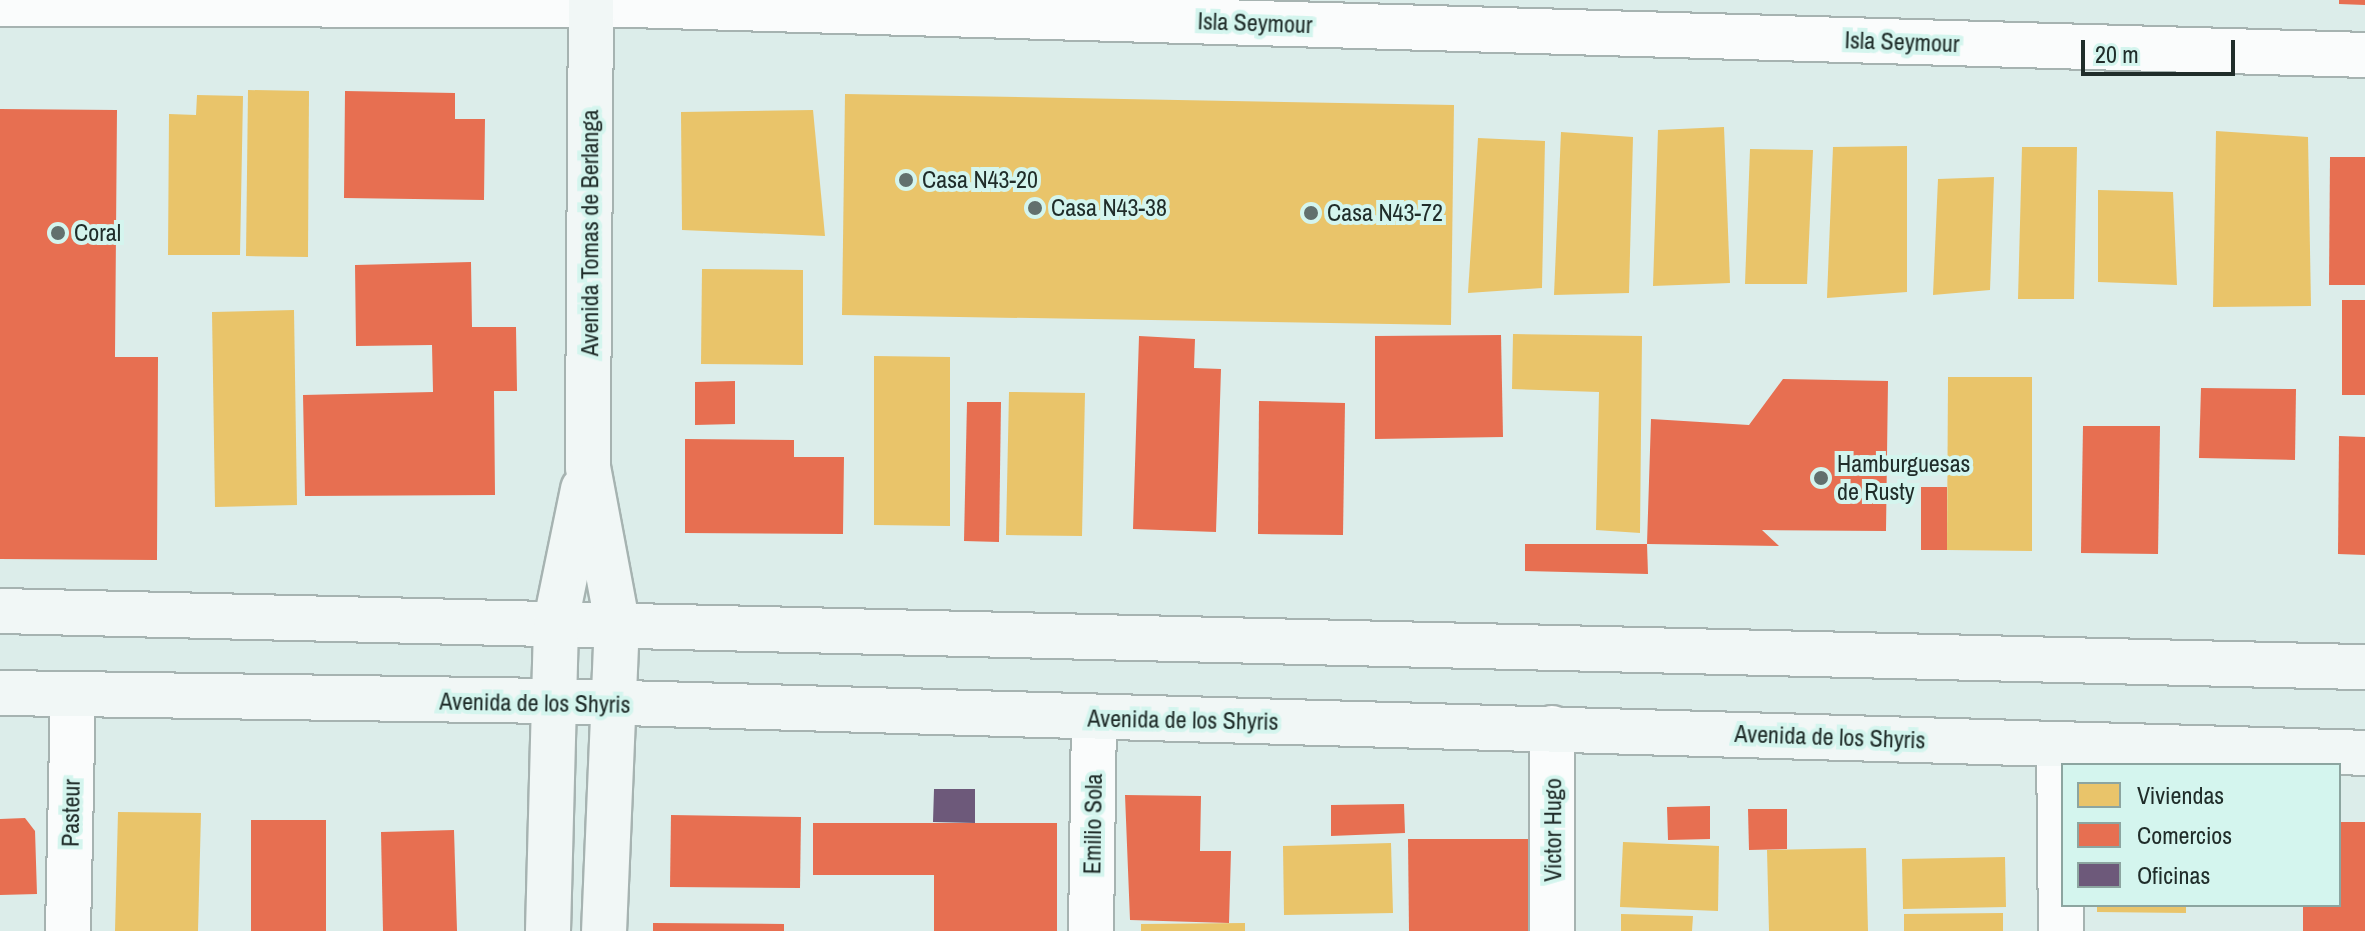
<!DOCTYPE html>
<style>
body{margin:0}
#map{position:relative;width:2365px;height:931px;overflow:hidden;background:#dcedea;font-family:"Archivo Narrow",sans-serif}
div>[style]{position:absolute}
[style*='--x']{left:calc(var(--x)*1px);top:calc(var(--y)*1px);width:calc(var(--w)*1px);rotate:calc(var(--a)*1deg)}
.homes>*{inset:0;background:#e9c46a}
.shops>*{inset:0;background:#e76f51}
.offices>*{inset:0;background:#6d597a}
.roads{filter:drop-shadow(2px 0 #a6b3b1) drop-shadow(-2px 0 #a6b3b1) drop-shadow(0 2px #a6b3b1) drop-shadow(0 -2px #a6b3b1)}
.street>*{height:44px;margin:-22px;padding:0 22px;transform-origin:22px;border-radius:22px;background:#fafcfc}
.secondary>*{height:44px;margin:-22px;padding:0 22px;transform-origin:22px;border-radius:22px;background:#f1f7f6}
.dots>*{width:22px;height:22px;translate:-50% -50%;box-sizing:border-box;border:4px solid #d4f5ee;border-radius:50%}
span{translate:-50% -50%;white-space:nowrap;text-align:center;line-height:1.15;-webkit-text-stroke:8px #d4f5ee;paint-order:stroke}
.street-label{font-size:24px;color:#202d2a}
.poi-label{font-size:24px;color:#202d2a}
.left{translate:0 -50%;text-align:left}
.legend{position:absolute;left:2061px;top:763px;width:280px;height:144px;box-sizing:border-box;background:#d4f5ee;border:2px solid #8ca5a0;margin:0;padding:10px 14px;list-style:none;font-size:24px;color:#202d2a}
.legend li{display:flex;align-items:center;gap:16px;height:40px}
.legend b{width:40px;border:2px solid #8ca5a0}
.scale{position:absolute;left:2081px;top:40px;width:154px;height:36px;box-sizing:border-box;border:4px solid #202d2a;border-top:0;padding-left:10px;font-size:24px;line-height:28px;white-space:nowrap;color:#202d2a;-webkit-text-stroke:6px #d4f5ee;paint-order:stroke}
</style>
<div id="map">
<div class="homes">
<i style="clip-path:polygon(248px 90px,309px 91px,308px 257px,246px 256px)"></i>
<i style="clip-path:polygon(845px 94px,1454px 105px,1451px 325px,842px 315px)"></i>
<i style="clip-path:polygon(197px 95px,243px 96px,240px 255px,168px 255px,169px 114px,196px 115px)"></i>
<i style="clip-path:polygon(813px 110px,825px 236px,682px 230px,681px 112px)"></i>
<i style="clip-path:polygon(1724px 127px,1730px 283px,1653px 286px,1658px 130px)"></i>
<i style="clip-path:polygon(2216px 131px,2308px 137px,2311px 306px,2213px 307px)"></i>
<i style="clip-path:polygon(1561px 132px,1633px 137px,1629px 293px,1554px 295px)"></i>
<i style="clip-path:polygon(1478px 138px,1545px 141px,1542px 288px,1468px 293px)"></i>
<i style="clip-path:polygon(1907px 146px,1907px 292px,1827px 298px,1833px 147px)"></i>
<i style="clip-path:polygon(2022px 147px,2077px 147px,2074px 299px,2018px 299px)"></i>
<i style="clip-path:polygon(1750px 149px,1813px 150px,1807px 284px,1745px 284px)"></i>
<i style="clip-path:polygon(1994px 177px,1990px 290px,1933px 295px,1938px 179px)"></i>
<i style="clip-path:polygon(2098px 190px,2173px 192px,2177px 285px,2098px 282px)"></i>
<i style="clip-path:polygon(702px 269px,803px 270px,803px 365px,701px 364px)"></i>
<i style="clip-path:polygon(294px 310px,297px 505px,215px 507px,212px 312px)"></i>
<i style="clip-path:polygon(1513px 334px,1642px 336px,1640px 533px,1596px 530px,1599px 392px,1512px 389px)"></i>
<i style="clip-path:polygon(874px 356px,950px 357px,950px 526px,874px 525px)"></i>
<i style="clip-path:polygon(1948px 377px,2032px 377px,2032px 551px,1947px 550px)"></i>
<i style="clip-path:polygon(1009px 392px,1085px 393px,1082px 536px,1006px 535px)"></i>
<i style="clip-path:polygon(118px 812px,201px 813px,198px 931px,115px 931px)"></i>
<i style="clip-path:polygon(1623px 842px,1719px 846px,1718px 911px,1620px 907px)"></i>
<i style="clip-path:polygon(1391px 843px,1393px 913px,1284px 915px,1283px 846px)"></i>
<i style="clip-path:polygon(1866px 848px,1868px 931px,1769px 931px,1767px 850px)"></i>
<i style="clip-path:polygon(2005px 857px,2006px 907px,1903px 909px,1902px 859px)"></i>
<i style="clip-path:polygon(2097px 905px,2186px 905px,2186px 913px,2097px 912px)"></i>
<i style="clip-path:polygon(2003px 913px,2003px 931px,1904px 931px,1904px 914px)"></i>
<i style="clip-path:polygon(1621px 914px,1693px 916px,1692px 931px,1621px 931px)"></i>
<i style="clip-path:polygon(1245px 923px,1245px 931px,1141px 931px,1141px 924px)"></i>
</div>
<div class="shops">
<i style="clip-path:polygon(2339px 0,2365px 0,2365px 5px,2339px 4px)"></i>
<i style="clip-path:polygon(345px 91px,455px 93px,455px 119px,485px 119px,484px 200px,344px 198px)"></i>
<i style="clip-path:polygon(0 109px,117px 110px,115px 357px,158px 357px,157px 560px,0 559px)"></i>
<i style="clip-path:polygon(2330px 157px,2365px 157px,2365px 285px,2329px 285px)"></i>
<i style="clip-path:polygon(471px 262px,472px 327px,516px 327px,517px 391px,494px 391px,495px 495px,305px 496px,303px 395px,433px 392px,432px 345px,356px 346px,355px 265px)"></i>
<i style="clip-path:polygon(2342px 300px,2365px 300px,2365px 395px,2342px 395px)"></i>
<i style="clip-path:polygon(1501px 335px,1503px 437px,1375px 439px,1375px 336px)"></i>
<i style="clip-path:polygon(1139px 336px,1195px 339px,1194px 368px,1221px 369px,1216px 532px,1133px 529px)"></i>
<i style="clip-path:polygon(1783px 379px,1888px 381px,1886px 531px,1762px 530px,1779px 546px,1647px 544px,1651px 419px,1749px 425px)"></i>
<i style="clip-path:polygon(735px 381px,735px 424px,695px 425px,695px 382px)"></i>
<i style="clip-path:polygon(2201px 388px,2296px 389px,2295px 460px,2199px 458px)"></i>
<i style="clip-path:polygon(1259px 401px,1345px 403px,1343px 535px,1258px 534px)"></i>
<i style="clip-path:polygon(967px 402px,1001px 402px,999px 542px,964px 541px)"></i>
<i style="clip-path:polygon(2083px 426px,2160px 426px,2158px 554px,2081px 553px)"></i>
<i style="clip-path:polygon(2339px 436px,2365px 437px,2365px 555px,2338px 554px)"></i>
<i style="clip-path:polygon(685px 439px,794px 440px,794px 457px,844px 457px,843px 534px,685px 533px)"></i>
<i style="clip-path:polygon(1921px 487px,1947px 487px,1947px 550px,1921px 550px)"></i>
<i style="clip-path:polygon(1525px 544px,1647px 544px,1648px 574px,1525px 571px)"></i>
<i style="clip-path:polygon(1125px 795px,1201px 796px,1200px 851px,1231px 851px,1229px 923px,1130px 920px)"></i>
<i style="clip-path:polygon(1404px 804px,1405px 833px,1331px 836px,1331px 805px)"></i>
<i style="clip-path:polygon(1710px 806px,1710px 839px,1668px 840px,1667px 807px)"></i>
<i style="clip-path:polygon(1748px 809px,1787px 809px,1787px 849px,1749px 850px)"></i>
<i style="clip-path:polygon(671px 815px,801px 817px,800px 888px,670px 887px)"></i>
<i style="clip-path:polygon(25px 818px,35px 831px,37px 894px,0 895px,0 819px)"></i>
<i style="clip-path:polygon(251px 820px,326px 820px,326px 931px,251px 931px)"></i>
<i style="clip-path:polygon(2339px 822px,2365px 822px,2365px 931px,2303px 931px,2303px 905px,2339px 905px)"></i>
<i style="clip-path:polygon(813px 823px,1057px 823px,1057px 931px,934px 931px,934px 875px,813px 875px)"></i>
<i style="clip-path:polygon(454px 830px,457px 931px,383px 931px,381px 832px)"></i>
<i style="clip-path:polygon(1408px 839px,1537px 839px,1537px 931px,1409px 931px)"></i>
<i style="clip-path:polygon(653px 923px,784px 924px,784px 931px,653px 931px)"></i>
</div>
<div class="offices">
<i style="clip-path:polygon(934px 789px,975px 789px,975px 823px,933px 822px)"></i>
</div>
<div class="roads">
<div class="street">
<i style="--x:0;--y:4;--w:631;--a:0.09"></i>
<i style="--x:631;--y:5;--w:1735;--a:1.65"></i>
<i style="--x:2059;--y:744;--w:187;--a:89.4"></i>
<i style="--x:68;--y:931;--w:237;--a:-88.8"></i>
<i style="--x:1091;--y:931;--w:213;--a:-89.2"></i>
<i style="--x:1552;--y:931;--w:203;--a:-90"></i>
</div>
<div class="secondary">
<i style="--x:591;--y:0;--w:467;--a:90.4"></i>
<i style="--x:588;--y:467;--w:158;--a:79.4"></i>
<i style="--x:617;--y:622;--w:309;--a:92.4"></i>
<i style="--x:0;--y:611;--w:2366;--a:1.36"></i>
<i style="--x:0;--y:693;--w:554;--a:0.83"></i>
<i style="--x:554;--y:701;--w:1812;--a:1.64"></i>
<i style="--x:548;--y:931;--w:310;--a:-88.5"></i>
<i style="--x:556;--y:621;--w:135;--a:-78.4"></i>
</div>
</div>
<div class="dots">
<i style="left:906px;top:180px;background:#62706d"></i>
<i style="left:1035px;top:208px;background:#62706d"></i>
<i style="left:1311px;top:213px;background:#62706d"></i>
<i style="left:58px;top:233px;background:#62706d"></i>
<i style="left:1821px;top:478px;background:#62706d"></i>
</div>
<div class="street-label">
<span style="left:1255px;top:23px;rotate:2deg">Isla Seymour</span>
<span style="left:1902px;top:42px;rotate:2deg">Isla Seymour</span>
<span style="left:590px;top:233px;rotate:-90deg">Avenida Tomas de Berlanga</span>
<span style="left:535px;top:703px;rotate:1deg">Avenida de los Shyris</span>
<span style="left:1183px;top:720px;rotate:1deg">Avenida de los Shyris</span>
<span style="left:1830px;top:737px;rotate:2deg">Avenida de los Shyris</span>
<span style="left:71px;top:813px;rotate:-89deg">Pasteur</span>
<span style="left:1093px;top:824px;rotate:-89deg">Emilio Sola</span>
<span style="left:1553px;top:830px;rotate:-90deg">Victor Hugo</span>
</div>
<div class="poi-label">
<span class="left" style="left:922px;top:180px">Casa N43-20</span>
<span class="left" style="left:1051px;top:208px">Casa N43-38</span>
<span class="left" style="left:1327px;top:213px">Casa N43-72</span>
<span class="left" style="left:74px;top:233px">Coral</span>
<span class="left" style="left:1837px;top:478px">Hamburguesas<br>de Rusty</span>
</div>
<ul class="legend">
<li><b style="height:22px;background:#e9c46a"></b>Viviendas</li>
<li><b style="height:22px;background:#e76f51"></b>Comercios</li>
<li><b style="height:22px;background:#6d597a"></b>Oficinas</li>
</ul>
<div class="scale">20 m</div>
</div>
